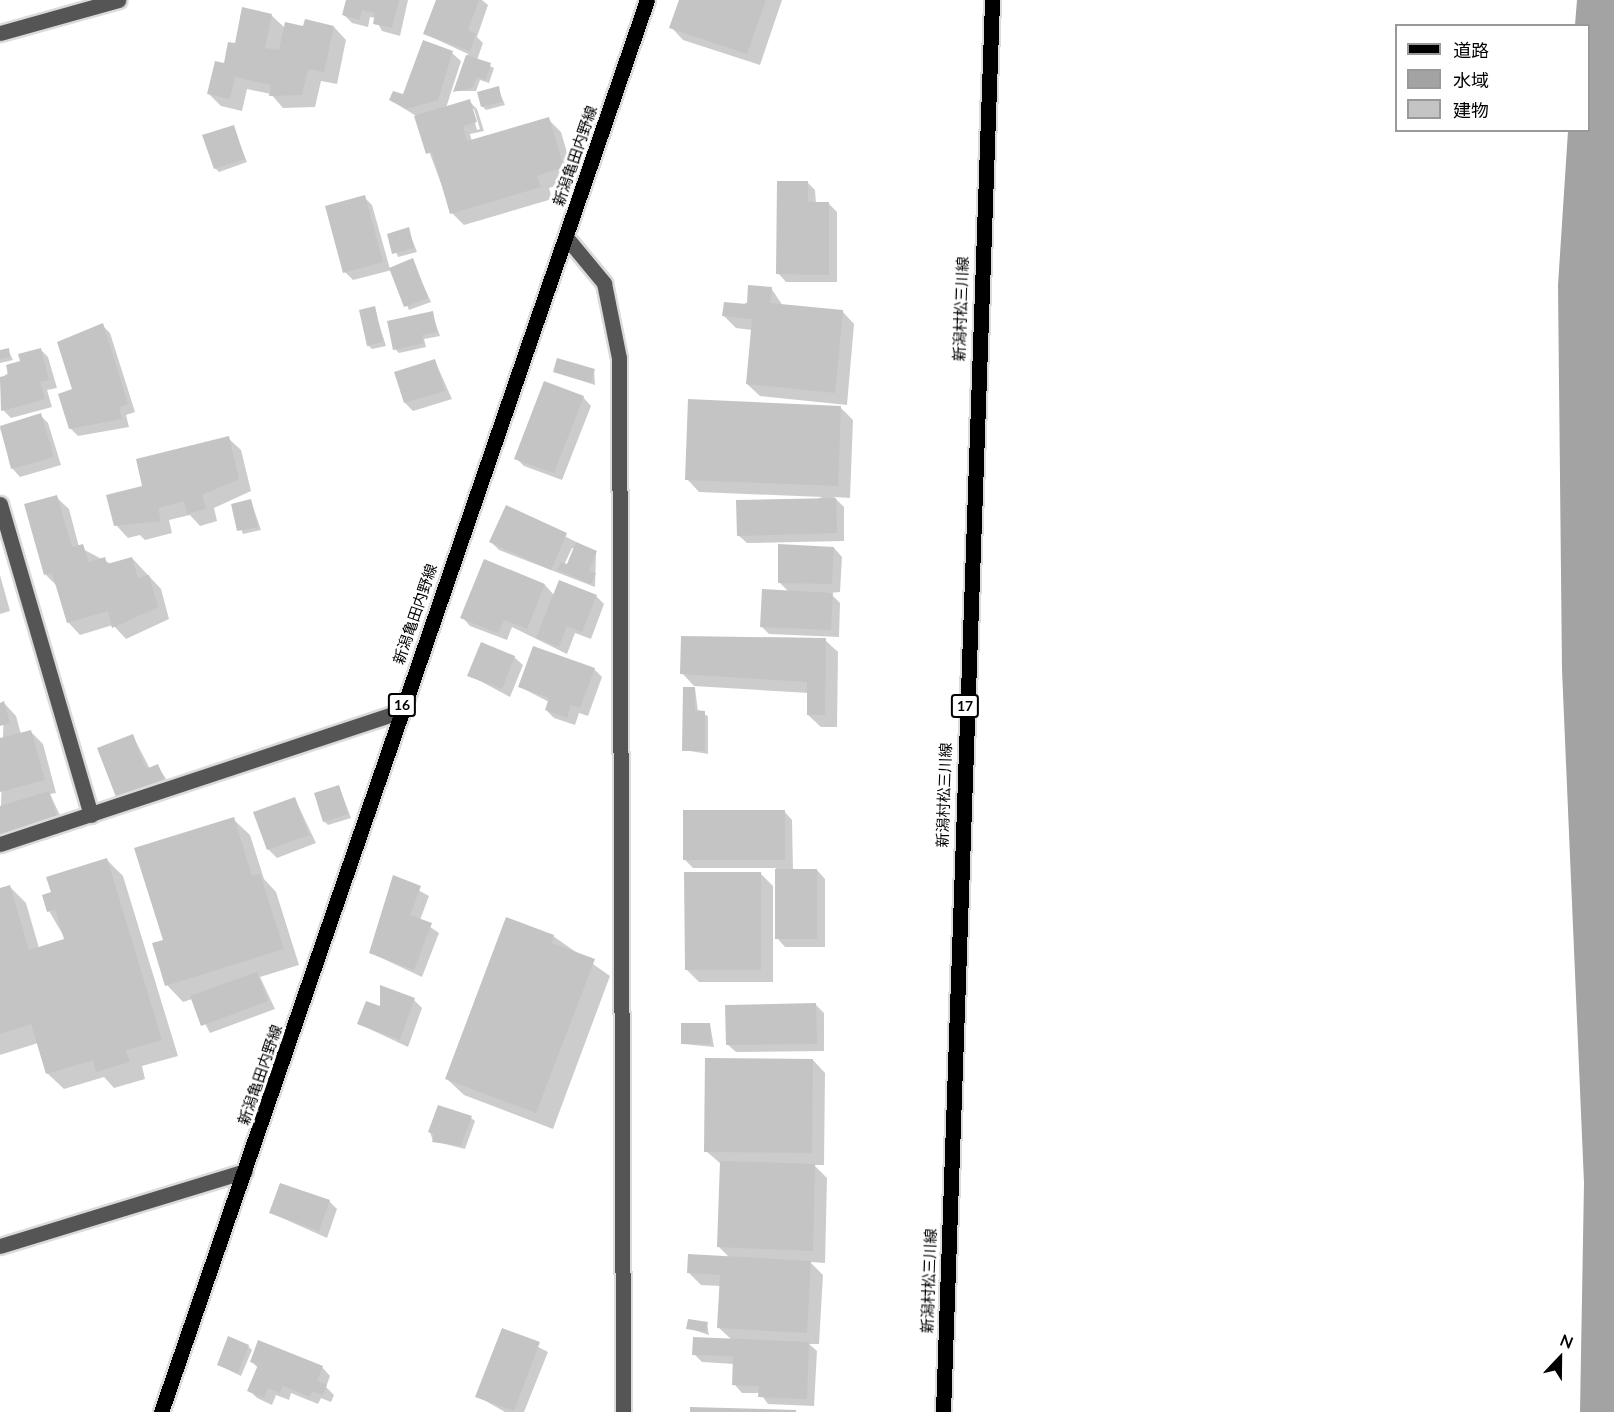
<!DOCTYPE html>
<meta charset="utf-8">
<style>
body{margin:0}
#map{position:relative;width:1614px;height:1412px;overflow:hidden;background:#fff;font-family:Lato,"Noto Sans JP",sans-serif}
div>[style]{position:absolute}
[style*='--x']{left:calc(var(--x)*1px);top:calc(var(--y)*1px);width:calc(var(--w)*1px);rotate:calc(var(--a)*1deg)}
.water>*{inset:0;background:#a3a3a3}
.shadow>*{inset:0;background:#0003}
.building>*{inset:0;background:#c4c4c4}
.roads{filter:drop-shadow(2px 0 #dbdbdb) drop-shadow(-2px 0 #dbdbdb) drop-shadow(0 2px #dbdbdb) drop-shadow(0 -2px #dbdbdb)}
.minor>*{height:15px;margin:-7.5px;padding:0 7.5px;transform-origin:7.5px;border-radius:7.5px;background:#555}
.major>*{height:15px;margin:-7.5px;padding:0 7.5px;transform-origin:7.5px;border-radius:7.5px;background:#000}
span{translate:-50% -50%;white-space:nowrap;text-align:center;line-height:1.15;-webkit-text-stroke:6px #fff;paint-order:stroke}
.shield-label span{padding:2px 4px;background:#fff;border:2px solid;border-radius:4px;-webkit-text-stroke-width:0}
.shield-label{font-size:14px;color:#000;font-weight:700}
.street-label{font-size:15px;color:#000}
.legend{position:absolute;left:1395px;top:24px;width:195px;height:108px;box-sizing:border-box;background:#fff;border:2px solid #999;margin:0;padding:8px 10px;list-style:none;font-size:18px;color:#000}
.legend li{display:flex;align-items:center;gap:12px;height:30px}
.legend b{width:30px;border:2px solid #999}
.north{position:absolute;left:1530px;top:1328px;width:60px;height:60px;-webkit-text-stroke:4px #fff;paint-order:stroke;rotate:22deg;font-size:16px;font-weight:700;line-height:24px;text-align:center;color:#000}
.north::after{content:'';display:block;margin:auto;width:21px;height:27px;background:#000;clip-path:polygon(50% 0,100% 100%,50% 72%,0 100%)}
</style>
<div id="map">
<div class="water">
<i style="clip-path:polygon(1577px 0,1614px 0,1614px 1412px,1580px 1412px,1584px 1183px,1562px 670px,1558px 285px,1568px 131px,1588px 130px,1588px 26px,1575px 25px)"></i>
</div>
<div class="shadow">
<i style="clip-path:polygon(347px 0,408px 0,400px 36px,382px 31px,375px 18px,370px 17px,368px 27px,352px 23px,344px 15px)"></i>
<i style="clip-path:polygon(437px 0,482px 0,488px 5px,477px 37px,483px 43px,477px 60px,494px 68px,489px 83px,480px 80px,476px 91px,455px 91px,468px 54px,425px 34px)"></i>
<i style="clip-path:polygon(680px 0,782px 0,760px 65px,683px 40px,671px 27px)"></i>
<i style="clip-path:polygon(271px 15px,285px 28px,334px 27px,346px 40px,337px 84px,321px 81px,315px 107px,283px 108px,271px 94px,247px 89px,242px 111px,221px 106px,209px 94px,236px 45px)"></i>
<i style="clip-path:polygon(evenodd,452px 53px,461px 61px,446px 108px,469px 101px,477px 109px,484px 131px,470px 134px,472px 142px,548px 119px,561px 132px,575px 180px,549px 188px,552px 199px,464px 225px,452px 213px,416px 116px,391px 100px,404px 96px,452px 53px,471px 109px,474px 109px,480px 129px,477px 130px,471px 109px)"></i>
<i style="clip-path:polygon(498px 88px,505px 105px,486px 110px,482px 106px)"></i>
<i style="clip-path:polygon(233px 127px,247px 162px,219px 172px,215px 168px)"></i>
<i style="clip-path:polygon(807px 182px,815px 190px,816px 204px,829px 204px,837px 212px,837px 282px,786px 282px,778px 273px)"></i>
<i style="clip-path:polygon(364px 197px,372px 205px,390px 269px,412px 260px,431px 302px,409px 310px,392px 270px,353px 280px,345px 272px)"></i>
<i style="clip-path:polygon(408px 229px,417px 252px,398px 257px,389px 235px)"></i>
<i style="clip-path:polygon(771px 288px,783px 306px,842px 311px,854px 324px,847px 405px,760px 396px,747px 384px,752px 330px,736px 328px,724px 316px)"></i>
<i style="clip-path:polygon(374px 308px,386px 346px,372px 349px,368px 345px)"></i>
<i style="clip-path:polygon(432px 313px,440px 336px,424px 339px,426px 347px,399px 353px,395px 349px)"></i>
<i style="clip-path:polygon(102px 325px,110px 333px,135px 412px,126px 415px,129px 427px,78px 436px,70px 428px,74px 390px)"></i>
<i style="clip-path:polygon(40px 349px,48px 357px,57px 388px,47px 390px,52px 407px,11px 418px,3px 410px,0 379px)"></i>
<i style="clip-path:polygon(8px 350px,13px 360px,0 363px,0 351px)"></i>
<i style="clip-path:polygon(435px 361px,452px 399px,413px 411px,405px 403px)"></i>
<i style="clip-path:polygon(594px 370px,595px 385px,554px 372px)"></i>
<i style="clip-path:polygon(583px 397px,591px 406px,562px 480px,524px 466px,516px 458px)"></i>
<i style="clip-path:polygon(840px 407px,853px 420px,850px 498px,834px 497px,844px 507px,844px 541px,747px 543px,738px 535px,822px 497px,699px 492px,687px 479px)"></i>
<i style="clip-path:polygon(40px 415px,48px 423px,61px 465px,20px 477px,12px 468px,0 428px)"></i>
<i style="clip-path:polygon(228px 438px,241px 450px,251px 491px,214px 508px,217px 521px,200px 526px,190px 515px,169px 520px,172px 533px,145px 540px,140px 535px,128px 538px,116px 525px,144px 487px)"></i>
<i style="clip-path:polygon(56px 497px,69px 509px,79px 547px,111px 564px,132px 558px,161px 589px,169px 619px,126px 639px,113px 625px,80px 635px,68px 622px,58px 587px,46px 575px)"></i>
<i style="clip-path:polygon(251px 501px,261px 530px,243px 534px,233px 505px)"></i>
<i style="clip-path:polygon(evenodd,507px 507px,596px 552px,595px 587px,499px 550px,491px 542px,507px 507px,572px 548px,575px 549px,568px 566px,564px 565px,572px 548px)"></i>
<i style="clip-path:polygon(834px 548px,842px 557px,840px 592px,820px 594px,832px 595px,840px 603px,839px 637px,769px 634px,761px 626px,789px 592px,780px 583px)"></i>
<i style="clip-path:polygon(485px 561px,545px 585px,554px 595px,596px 596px,604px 604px,591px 639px,575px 633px,567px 654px,512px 627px,507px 640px,470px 626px,462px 617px)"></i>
<i style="clip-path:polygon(0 575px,10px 611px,0 614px)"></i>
<i style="clip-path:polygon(825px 640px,838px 652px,837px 727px,821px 727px,808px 715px,809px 693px,694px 686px,682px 673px)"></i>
<i style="clip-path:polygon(514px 657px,523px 665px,510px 697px,469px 675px)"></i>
<i style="clip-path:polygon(594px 669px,602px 677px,588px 716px,579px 713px,575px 725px,554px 718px,546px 710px,549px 702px,520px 687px)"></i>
<i style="clip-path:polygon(695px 688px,698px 712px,708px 716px,708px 754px,684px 750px)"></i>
<i style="clip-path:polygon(4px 703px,16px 716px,21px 734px,31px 732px,43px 744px,56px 793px,50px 794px,64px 824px,0 839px)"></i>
<i style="clip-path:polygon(133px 736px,150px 769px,158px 766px,171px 787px,125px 804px,117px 796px)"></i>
<i style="clip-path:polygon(339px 786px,351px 818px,328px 825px,324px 821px)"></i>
<i style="clip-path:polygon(295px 799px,316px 843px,277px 858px,268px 849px)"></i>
<i style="clip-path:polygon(784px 811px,792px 820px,793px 870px,817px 870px,825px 879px,825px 947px,785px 947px,777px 938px,776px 868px,693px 868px,685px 860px)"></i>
<i style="clip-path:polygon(233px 819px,250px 835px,264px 879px,276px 892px,299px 965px,260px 977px,275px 1009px,210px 1033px,192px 999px,183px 1002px,167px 985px,165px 941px)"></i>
<i style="clip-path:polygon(107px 860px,123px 876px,178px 1056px,142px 1066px,145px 1079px,114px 1088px,104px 1077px,64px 1089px,47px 1073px,38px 1043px,0 1055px,0 889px,9px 886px,26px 903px,39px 948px,66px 940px,49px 911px,53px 893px)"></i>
<i style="clip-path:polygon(760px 873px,773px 886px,773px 982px,699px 982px,687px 970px)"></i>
<i style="clip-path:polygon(394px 877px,429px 896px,420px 920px,439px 933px,422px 977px,371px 953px)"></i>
<i style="clip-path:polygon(553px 936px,610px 976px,553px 1129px,464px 1095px,447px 1079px)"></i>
<i style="clip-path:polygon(414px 1000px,422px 1008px,408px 1047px,359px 1024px,382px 1009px)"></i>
<i style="clip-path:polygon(816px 1005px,824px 1013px,824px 1051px,736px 1052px,727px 1044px)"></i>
<i style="clip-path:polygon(710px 1024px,714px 1047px,683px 1044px)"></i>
<i style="clip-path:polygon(813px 1060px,825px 1073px,824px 1165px,814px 1165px,827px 1178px,825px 1263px,810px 1262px,823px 1275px,819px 1344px,809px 1344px,817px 1351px,814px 1406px,768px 1404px,760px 1393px,742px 1393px,734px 1384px,734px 1364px,702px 1362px,694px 1354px,732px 1340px,718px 1327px,721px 1286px,701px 1285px,688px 1272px,730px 1258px,719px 1247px,721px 1164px,706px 1151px)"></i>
<i style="clip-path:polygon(471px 1118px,475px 1121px,465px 1149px,433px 1141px,430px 1132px)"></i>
<i style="clip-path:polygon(329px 1201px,337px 1209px,327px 1238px,271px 1213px)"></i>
<i style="clip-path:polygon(707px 1324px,709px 1335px,688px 1328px)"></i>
<i style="clip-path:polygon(503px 1329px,548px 1352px,524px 1412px,505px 1412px,477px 1396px)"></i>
<i style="clip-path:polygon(248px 1346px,252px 1350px,241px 1376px,218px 1365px)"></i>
<i style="clip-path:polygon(251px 1361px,322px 1367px,330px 1376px,326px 1387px,334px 1395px,331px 1402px,321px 1398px,318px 1404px,291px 1393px,289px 1400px,276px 1395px,272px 1405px,257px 1398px,249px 1390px,258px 1368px)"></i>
</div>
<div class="building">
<i style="clip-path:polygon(346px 0,399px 0,392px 28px,373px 24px,375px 13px,362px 10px,360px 20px,342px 15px)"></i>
<i style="clip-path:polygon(436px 0,479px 0,468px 30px,476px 34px,470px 51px,423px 34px)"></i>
<i style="clip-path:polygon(679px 0,766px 0,747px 54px,669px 28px)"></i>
<i style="clip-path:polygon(242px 7px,272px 14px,265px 48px,279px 50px,285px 22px,303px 26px,305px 19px,334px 26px,324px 72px,308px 69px,302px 95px,269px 96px,271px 85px,235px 77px,230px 99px,207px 94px,215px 61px,224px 63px,228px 42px,235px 43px)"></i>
<i style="clip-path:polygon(423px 40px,453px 51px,438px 100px,406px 109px,389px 100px,393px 91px,403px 94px)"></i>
<i style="clip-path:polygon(466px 55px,491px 63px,486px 80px,477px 77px,472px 88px,453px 92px)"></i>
<i style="clip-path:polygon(499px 86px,502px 102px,481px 107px,477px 92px)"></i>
<i style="clip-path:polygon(470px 99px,477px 122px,463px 126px,467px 141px,549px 117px,564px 167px,537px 176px,541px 187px,450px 214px,432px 152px,426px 154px,414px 116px)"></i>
<i style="clip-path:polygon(234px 125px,245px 159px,214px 169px,202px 135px)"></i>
<i style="clip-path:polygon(777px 181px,808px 181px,808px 202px,829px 202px,829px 275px,776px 274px)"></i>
<i style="clip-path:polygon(365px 195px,383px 262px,343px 273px,325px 206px)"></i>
<i style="clip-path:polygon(409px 227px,414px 248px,392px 254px,387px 234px)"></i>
<i style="clip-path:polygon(413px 258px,428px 298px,404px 307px,389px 268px)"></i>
<i style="clip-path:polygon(748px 285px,772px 287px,770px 303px,843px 310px,835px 393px,746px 384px,752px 319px,722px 316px,724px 302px,747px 304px)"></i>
<i style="clip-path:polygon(375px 306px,383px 342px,367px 346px,359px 310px)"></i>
<i style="clip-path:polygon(433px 311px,437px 332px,422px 335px,424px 343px,393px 350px,387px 321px)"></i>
<i style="clip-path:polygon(103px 323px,128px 404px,119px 407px,122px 419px,69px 429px,58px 394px,72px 389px,57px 342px)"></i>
<i style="clip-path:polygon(9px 348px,10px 357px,0 359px,0 350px)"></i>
<i style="clip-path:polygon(41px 348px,49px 380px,40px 382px,45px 399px,1px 411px,0 377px,8px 375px,6px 365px,20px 361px,18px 354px)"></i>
<i style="clip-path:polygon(557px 358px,595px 369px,591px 383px,553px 372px)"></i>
<i style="clip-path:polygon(435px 359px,445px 391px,404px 403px,394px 372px)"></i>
<i style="clip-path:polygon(544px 381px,584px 396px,554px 473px,514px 459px)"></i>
<i style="clip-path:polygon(688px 399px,841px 406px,838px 486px,685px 480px)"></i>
<i style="clip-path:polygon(41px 413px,54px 457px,11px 469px,0 426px)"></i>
<i style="clip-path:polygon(229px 436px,239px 479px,202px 495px,206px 509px,187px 514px,184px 501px,158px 508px,161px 521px,114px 526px,106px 495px,142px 486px,136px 459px)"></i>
<i style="clip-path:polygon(57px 495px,72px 547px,83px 544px,89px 562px,105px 557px,107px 564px,132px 557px,138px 578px,149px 575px,158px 607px,112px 628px,108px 611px,67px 623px,52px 573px,44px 575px,24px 504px)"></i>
<i style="clip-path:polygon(836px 498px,837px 533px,737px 536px,736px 500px)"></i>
<i style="clip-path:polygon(251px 499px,258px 527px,237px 531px,231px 504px)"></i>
<i style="clip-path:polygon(506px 505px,567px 533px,551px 570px,489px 542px)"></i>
<i style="clip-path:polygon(576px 542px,597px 551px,589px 571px,596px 573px,591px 584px,557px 570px,561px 562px,567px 564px)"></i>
<i style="clip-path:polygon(778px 544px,834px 547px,832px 584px,778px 583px)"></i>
<i style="clip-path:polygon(484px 559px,545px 584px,527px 629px,504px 620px,498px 633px,460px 618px)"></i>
<i style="clip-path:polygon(559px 580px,597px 595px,582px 632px,567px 626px,559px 647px,536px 638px)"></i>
<i style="clip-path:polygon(762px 589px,833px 593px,831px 630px,760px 627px)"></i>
<i style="clip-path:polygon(681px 636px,826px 638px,825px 715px,807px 715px,807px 682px,680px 674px)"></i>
<i style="clip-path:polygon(481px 642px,515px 656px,502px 689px,467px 676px)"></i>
<i style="clip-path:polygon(533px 646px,595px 668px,580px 708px,571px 705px,567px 718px,545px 710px,549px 698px,518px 687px)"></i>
<i style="clip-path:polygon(683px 687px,695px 687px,695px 710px,705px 711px,705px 751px,682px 751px)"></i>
<i style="clip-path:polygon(4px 701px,10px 723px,0 726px,0 703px)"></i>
<i style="clip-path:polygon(31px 730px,45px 780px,0 792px,0 738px)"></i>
<i style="clip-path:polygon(133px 734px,146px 769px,158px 764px,164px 779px,116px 797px,97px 748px)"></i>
<i style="clip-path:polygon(339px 785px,348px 814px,323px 822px,314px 793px)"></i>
<i style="clip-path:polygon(49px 791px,57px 816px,0 834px,0 806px)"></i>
<i style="clip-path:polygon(295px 797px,309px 835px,267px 850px,253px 812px)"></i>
<i style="clip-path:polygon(683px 810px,785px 810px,785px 860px,683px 860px)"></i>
<i style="clip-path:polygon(234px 817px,252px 876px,260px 874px,284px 949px,165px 986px,152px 943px,163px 940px,134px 848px)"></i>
<i style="clip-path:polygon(107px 858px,162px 1040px,126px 1050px,130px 1062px,96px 1072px,93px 1060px,46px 1074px,31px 1024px,0 1034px,0 888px,10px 885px,29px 950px,64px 939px,55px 910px,47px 912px,42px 895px,51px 892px,46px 877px)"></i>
<i style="clip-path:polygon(775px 869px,817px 869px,817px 939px,775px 939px)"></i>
<i style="clip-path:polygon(684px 872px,761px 872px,761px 970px,685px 970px)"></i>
<i style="clip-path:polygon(393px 875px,421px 886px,410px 915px,432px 923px,414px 970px,369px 953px)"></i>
<i style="clip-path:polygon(506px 917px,554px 935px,552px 943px,595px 959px,536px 1113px,445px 1079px)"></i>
<i style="clip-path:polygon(257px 972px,268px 1001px,201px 1026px,190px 996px)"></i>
<i style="clip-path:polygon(380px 985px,415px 998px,400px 1040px,357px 1024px,366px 1001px,380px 1006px)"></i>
<i style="clip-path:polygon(816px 1003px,817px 1044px,726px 1045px,725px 1005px)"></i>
<i style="clip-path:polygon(681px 1023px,710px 1023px,711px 1044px,681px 1044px)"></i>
<i style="clip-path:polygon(705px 1058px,813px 1059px,812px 1153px,704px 1152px)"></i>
<i style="clip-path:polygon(438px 1105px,472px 1116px,461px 1146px,432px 1142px,434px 1134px,428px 1132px)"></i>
<i style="clip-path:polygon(720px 1161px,815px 1164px,813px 1251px,717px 1247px)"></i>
<i style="clip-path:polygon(280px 1183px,330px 1200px,319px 1231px,269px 1213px)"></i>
<i style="clip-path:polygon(688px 1254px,811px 1261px,807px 1333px,717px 1328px,720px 1275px,687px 1273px)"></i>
<i style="clip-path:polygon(688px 1319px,708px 1322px,706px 1332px,686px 1329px)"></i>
<i style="clip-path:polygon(502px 1328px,540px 1342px,514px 1411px,475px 1397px)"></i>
<i style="clip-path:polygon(228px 1336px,249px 1345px,238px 1373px,217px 1365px)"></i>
<i style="clip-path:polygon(693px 1337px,809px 1342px,807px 1399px,758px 1397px,759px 1386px,732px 1385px,733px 1356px,692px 1355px)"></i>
<i style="clip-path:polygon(258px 1340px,323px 1366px,317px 1381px,327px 1385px,323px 1395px,312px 1391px,310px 1397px,283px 1386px,280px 1393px,268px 1388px,264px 1398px,247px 1391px,258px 1365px,250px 1362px)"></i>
<i style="clip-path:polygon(690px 1407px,796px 1410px,796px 1412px,690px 1412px)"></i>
</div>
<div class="roads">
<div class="minor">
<i style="--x:0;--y:33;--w:123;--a:-15.6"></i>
<i style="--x:566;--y:237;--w:60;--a:50.4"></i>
<i style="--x:604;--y:283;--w:76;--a:78.7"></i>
<i style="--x:619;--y:358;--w:1054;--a:89.78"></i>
<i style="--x:0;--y:504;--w:324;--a:73.7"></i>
<i style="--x:0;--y:844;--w:421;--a:-18.3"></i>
<i style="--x:0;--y:1246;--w:256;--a:-17"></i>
</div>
<div class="major">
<i style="--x:161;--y:1412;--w:1493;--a:-71.01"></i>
<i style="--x:943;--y:1412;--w:1413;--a:-88.01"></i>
</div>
</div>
<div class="shield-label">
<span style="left:402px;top:705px">16</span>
<span style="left:965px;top:706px">17</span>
</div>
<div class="street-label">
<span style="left:575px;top:156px;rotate:-71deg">新潟亀田内野線</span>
<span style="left:961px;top:309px;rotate:-88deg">新潟村松三川線</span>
<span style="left:415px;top:614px;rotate:-71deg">新潟亀田内野線</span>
<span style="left:944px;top:795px;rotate:-88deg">新潟村松三川線</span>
<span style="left:260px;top:1075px;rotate:-71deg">新潟亀田内野線</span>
<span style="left:929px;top:1281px;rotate:-88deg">新潟村松三川線</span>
</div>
<ul class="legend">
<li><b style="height:8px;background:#000"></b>道路</li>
<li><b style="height:16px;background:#a3a3a3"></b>水域</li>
<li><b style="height:16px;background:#c4c4c4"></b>建物</li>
</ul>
<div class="north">N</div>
</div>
